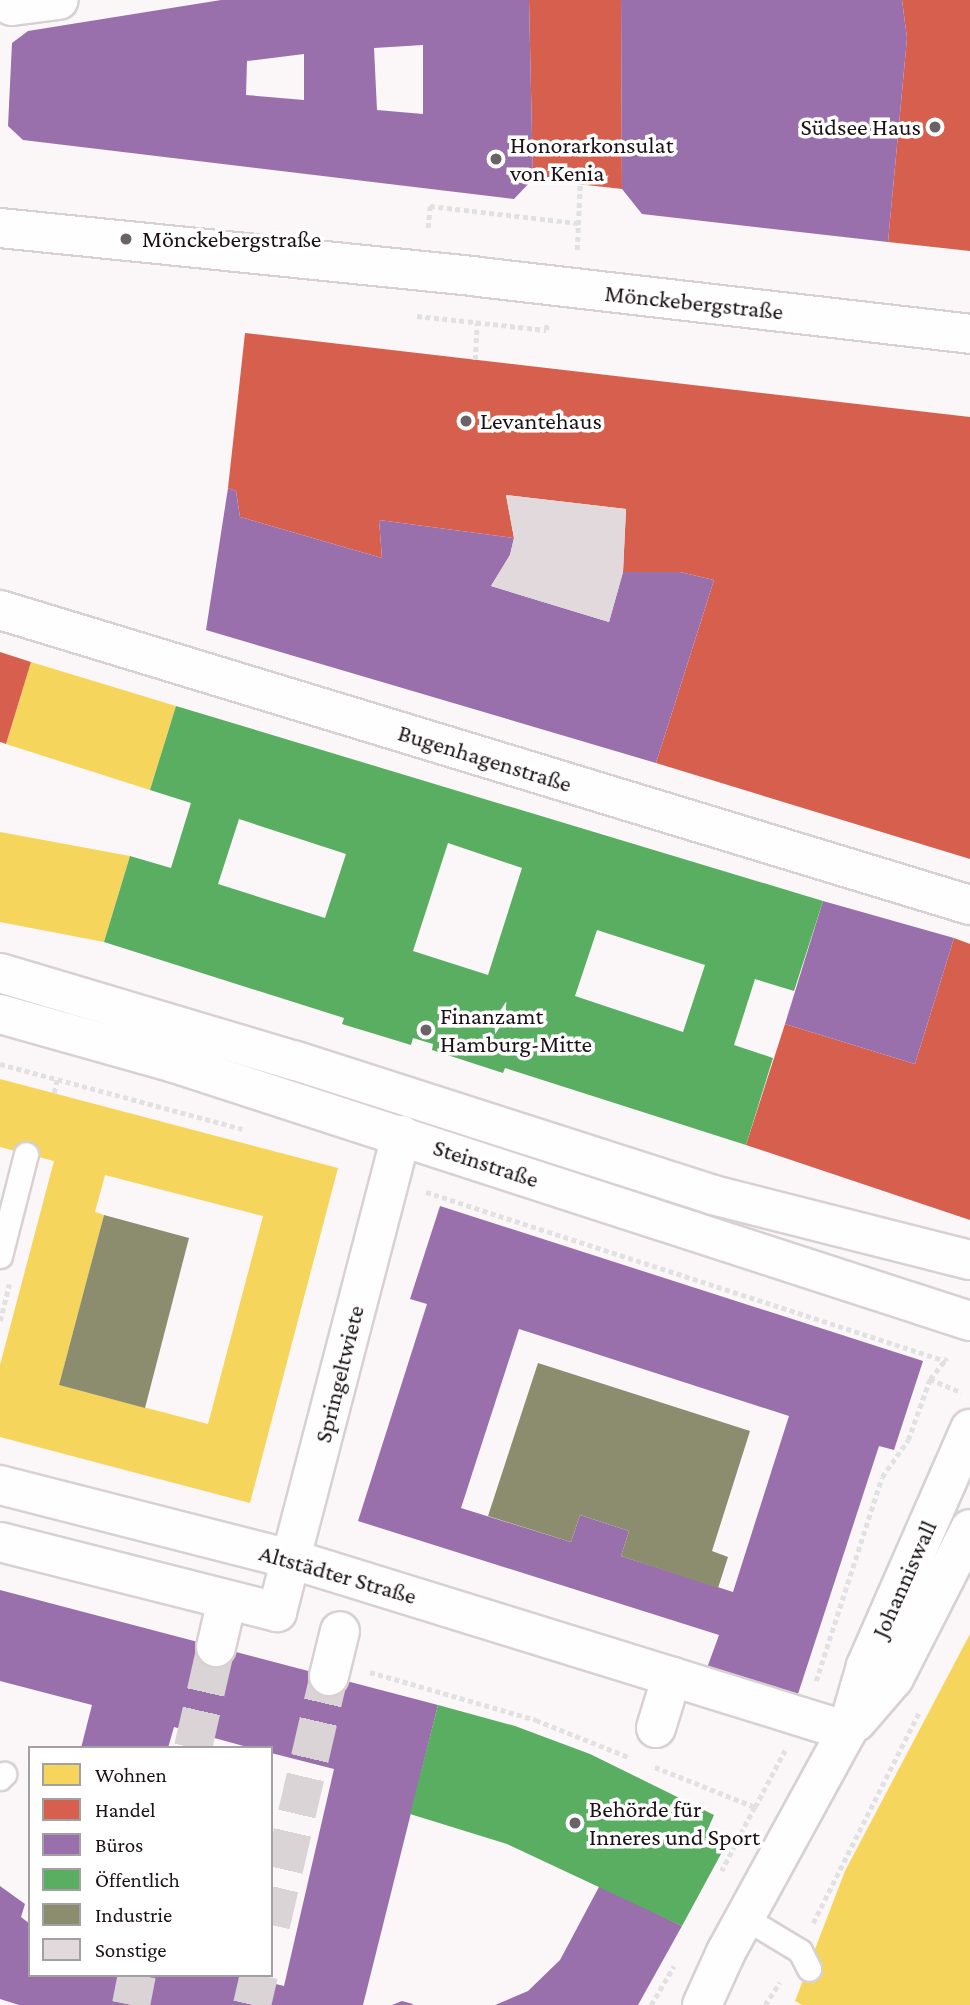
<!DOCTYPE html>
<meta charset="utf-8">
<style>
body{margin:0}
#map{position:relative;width:970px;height:2005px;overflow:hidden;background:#fbf6f8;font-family:"Crimson Pro",serif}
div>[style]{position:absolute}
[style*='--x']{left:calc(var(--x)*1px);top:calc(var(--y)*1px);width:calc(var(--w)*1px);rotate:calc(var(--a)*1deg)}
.homes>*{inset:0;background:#f6d55c}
.shops>*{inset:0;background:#d6604d}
.offices>*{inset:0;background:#9970ab}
.public>*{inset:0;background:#5aae61}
.industry>*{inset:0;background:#8c8c6e}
.building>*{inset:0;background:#e1d9dc}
.street-tunnel>*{height:38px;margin-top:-19px;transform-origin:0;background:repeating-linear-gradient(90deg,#dad4d6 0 38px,transparent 0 57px)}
.path>*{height:4.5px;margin-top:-2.25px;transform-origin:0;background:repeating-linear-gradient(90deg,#e2e1e1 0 5px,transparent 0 8.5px)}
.roads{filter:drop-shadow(2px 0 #d8d0d3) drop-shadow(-2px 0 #d8d0d3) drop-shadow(0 2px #d8d0d3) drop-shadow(0 -2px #d8d0d3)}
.lane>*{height:23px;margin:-11.5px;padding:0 11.5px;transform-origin:11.5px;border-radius:11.5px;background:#fefefe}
.street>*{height:38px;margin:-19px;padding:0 19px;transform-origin:19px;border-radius:19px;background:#fefefe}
.secondary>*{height:38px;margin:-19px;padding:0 19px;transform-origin:19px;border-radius:19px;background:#fefefe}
.dots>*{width:19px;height:19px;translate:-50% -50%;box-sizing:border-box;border:4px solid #fff;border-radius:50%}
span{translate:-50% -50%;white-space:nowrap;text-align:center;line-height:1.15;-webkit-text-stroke:7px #fff;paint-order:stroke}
.poi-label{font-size:24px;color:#1c1216}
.right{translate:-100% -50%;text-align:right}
.left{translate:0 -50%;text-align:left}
.street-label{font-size:24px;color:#1c1216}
.legend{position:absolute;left:28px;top:1746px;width:245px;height:231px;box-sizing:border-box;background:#fff;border:2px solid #a4a0a2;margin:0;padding:9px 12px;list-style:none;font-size:21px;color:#1c1216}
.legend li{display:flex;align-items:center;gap:14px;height:35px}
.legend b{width:35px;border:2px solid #a4a0a2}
</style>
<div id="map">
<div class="homes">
<i style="clip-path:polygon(31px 662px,176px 706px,150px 790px,6px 744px)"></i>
<i style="clip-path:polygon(0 832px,130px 856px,104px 942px,0 922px)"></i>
<i style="clip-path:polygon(evenodd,0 1079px,338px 1168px,250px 1503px,0 1437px,0 1365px,54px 1161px,0 1147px,0 1079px,105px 1175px,263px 1216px,208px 1424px,59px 1385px,104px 1215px,95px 1212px,105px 1175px)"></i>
<i style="clip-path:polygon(970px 1634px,970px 2005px,802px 2005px,795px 2001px,845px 1871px)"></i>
</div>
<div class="shops">
<i style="clip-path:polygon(529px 0,621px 0,622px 189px,533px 179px)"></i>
<i style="clip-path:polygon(902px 0,970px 0,970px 251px,888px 242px,907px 38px)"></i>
<i style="clip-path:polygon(245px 333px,970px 417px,970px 859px,656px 763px,714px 580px,680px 572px,623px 572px,626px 509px,506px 495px,514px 538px,379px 520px,382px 558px,240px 517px,236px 491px,228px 488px)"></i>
<i style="clip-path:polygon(0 652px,31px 662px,6px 744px,0 742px)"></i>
<i style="clip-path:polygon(954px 938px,970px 944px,970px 1220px,746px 1145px,785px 1024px,915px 1064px)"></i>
</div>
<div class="offices">
<i style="clip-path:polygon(evenodd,221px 0,529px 0,533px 179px,514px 199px,23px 140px,8px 126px,12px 43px,28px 31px,221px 0,423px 45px,423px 114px,377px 110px,374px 48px,423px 45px,221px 0,304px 54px,304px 100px,246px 95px,247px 61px,304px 54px)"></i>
<i style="clip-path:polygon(621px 0,902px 0,907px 38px,888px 242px,642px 214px,622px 189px)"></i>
<i style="clip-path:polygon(228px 488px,236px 491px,240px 517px,382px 558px,379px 520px,514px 538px,510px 555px,491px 586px,609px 622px,623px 572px,680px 572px,714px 580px,656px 763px,206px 630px)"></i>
<i style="clip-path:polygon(823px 901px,954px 938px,915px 1064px,785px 1024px)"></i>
<i style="clip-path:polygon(evenodd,440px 1206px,923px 1361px,894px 1450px,879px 1446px,797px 1697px,707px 1668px,719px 1635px,358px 1521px,427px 1304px,410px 1299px,440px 1206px,519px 1329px,789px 1416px,733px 1592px,621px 1556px,629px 1531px,580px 1515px,571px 1542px,461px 1508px,519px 1329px)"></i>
<i style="clip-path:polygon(0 1590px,438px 1705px,363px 2005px,19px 2005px,0 1999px,0 1886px,25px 1904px,21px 1917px,30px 1924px,30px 1975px,239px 1975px,284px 1986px,334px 1769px,271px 1753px,271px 1748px,251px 1748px,174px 1727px,168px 1748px,81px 1748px,92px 1705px,0 1681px)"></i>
<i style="clip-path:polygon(600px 1885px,682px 1926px,638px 2005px,495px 2005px,528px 1991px,560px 1960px)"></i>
<i style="clip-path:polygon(402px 2001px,413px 2004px,412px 2005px,392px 2005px)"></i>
</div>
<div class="public">
<i style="clip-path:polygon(evenodd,176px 706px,823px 901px,794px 991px,755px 979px,734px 1045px,773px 1058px,746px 1145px,505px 1068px,503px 1073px,432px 1050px,433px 1044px,413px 1038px,411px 1045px,342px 1024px,344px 1018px,104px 942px,130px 856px,171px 868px,191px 803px,150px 790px,176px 706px,239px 819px,346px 854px,325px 918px,218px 884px,239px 819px,176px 706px,448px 843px,522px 868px,488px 975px,413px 951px,448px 843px,176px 706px,597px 930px,705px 965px,683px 1032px,575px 996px,597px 930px)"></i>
<i style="clip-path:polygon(438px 1705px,515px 1726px,590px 1754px,714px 1815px,707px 1831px,728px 1841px,682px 1926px,507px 1844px,410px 1814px)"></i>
</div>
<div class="industry">
<i style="clip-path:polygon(104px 1215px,189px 1238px,145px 1408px,59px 1385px)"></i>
<i style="clip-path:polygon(538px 1363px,750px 1431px,712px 1551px,728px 1557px,718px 1588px,621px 1556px,629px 1531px,580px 1515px,571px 1542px,488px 1516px)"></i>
</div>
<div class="building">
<i style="clip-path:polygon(506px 495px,626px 509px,623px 572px,609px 622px,491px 586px,510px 555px,514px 538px)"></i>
</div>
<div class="street-tunnel">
<i style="--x:193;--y:1748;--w:104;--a:-77.2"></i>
<i style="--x:271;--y:1925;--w:256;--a:-76.9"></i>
<i style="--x:131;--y:2005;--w:31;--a:-79"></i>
<i style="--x:252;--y:2005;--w:31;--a:-77"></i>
</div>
<div class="path">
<i style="--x:428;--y:228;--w:22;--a:-85"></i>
<i style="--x:430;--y:206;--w:149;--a:6.6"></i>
<i style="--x:577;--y:250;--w:66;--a:-87.4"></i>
<i style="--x:417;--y:316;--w:130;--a:6.2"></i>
<i style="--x:546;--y:330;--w:6;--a:-81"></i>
<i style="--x:475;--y:360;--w:37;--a:-87"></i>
<i style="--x:0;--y:1064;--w:251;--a:15"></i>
<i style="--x:54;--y:1093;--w:14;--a:-78"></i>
<i style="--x:426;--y:1192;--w:547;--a:18"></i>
<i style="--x:0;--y:1321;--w:38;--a:-76"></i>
<i style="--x:930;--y:1379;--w:34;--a:23"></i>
<i style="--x:370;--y:1672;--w:173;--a:16.1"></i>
<i style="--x:536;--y:1720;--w:102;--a:21.8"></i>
<i style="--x:816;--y:1681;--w:214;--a:-72.1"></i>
<i style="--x:882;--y:1477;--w:45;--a:-54.9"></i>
<i style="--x:908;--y:1440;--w:65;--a:-70.2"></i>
<i style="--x:930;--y:1379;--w:27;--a:-51"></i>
<i style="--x:655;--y:1767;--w:108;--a:21.8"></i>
<i style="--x:755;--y:1807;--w:72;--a:117.3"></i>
<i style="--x:755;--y:1807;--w:64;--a:-62.2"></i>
<i style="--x:813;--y:1923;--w:236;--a:-63.3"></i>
<i style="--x:651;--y:2005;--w:45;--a:-59.5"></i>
<i style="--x:765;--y:2005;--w:27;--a:-57"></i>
</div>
<div class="roads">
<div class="lane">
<i style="--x:0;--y:1256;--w:105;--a:-75.7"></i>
<i style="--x:0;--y:1778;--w:6;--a:-45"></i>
<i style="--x:747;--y:1919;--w:62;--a:31.1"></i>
<i style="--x:800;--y:1951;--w:20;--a:63"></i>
</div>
<div class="street">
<i style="--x:0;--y:0;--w:13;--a:27"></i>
<i style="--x:12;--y:6;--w:47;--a:-7.3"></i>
<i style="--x:0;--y:228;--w:481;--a:5.8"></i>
<i style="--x:479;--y:277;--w:494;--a:6.6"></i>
<i style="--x:0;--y:610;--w:1014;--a:16.92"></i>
<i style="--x:0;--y:1485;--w:300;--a:14.3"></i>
<i style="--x:291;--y:1559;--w:582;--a:17.19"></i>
<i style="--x:0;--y:1542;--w:286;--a:14.2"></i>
<i style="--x:277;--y:1612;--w:493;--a:-75.4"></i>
<i style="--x:216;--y:1647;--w:48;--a:-76.8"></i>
<i style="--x:329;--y:1676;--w:46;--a:-76.3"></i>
<i style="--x:856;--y:1722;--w:58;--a:-49.2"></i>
<i style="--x:894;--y:1678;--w:167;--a:-63"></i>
<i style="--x:656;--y:1728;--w:54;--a:-72.9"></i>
<i style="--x:702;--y:2005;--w:58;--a:-65.6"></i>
<i style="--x:726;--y:1952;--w:252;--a:-61.3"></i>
<i style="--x:847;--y:1731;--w:68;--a:-73.7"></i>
<i style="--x:866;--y:1666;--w:259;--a:-66.3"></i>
</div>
<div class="secondary">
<i style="--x:0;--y:973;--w:309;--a:16.6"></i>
<i style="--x:296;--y:1061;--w:438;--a:17.8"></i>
<i style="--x:713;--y:1195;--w:265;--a:14.2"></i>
<i style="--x:0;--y:1014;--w:181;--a:15.7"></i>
<i style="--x:174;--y:1063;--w:837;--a:17.96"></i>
</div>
</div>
<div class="dots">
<i style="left:935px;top:127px;background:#6a6265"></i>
<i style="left:496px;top:159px;background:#6a6265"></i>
<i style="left:126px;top:239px;background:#6a6265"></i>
<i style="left:466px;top:421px;background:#6a6265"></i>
<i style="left:426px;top:1030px;background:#6a6265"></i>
<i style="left:575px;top:1823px;background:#6a6265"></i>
</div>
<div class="poi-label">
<span class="right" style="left:921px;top:127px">Südsee Haus</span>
<span class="left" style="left:510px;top:159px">Honorarkonsulat<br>von Kenia</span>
<span class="left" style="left:142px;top:239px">Mönckebergstraße</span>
<span class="left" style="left:480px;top:421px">Levantehaus</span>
<span class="left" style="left:440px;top:1030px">Finanzamt<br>Hamburg-Mitte</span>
<span class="left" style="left:589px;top:1823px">Behörde für<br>Inneres und Sport</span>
</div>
<div class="street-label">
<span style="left:694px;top:302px;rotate:6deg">Mönckebergstraße</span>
<span style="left:485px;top:758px;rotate:17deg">Bugenhagenstraße</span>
<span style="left:486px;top:1163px;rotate:18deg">Steinstraße</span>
<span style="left:339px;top:1374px;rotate:-76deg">Springeltwiete</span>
<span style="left:338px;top:1574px;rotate:16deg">Altstädter Straße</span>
<span style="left:904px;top:1579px;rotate:-66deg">Johanniswall</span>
</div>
<ul class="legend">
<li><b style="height:19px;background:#f6d55c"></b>Wohnen</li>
<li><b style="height:19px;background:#d6604d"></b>Handel</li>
<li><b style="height:19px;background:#9970ab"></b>Büros</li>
<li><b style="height:19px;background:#5aae61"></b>Öffentlich</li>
<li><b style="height:19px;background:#8c8c6e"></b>Industrie</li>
<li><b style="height:19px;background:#e1d9dc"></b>Sonstige</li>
</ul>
</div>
